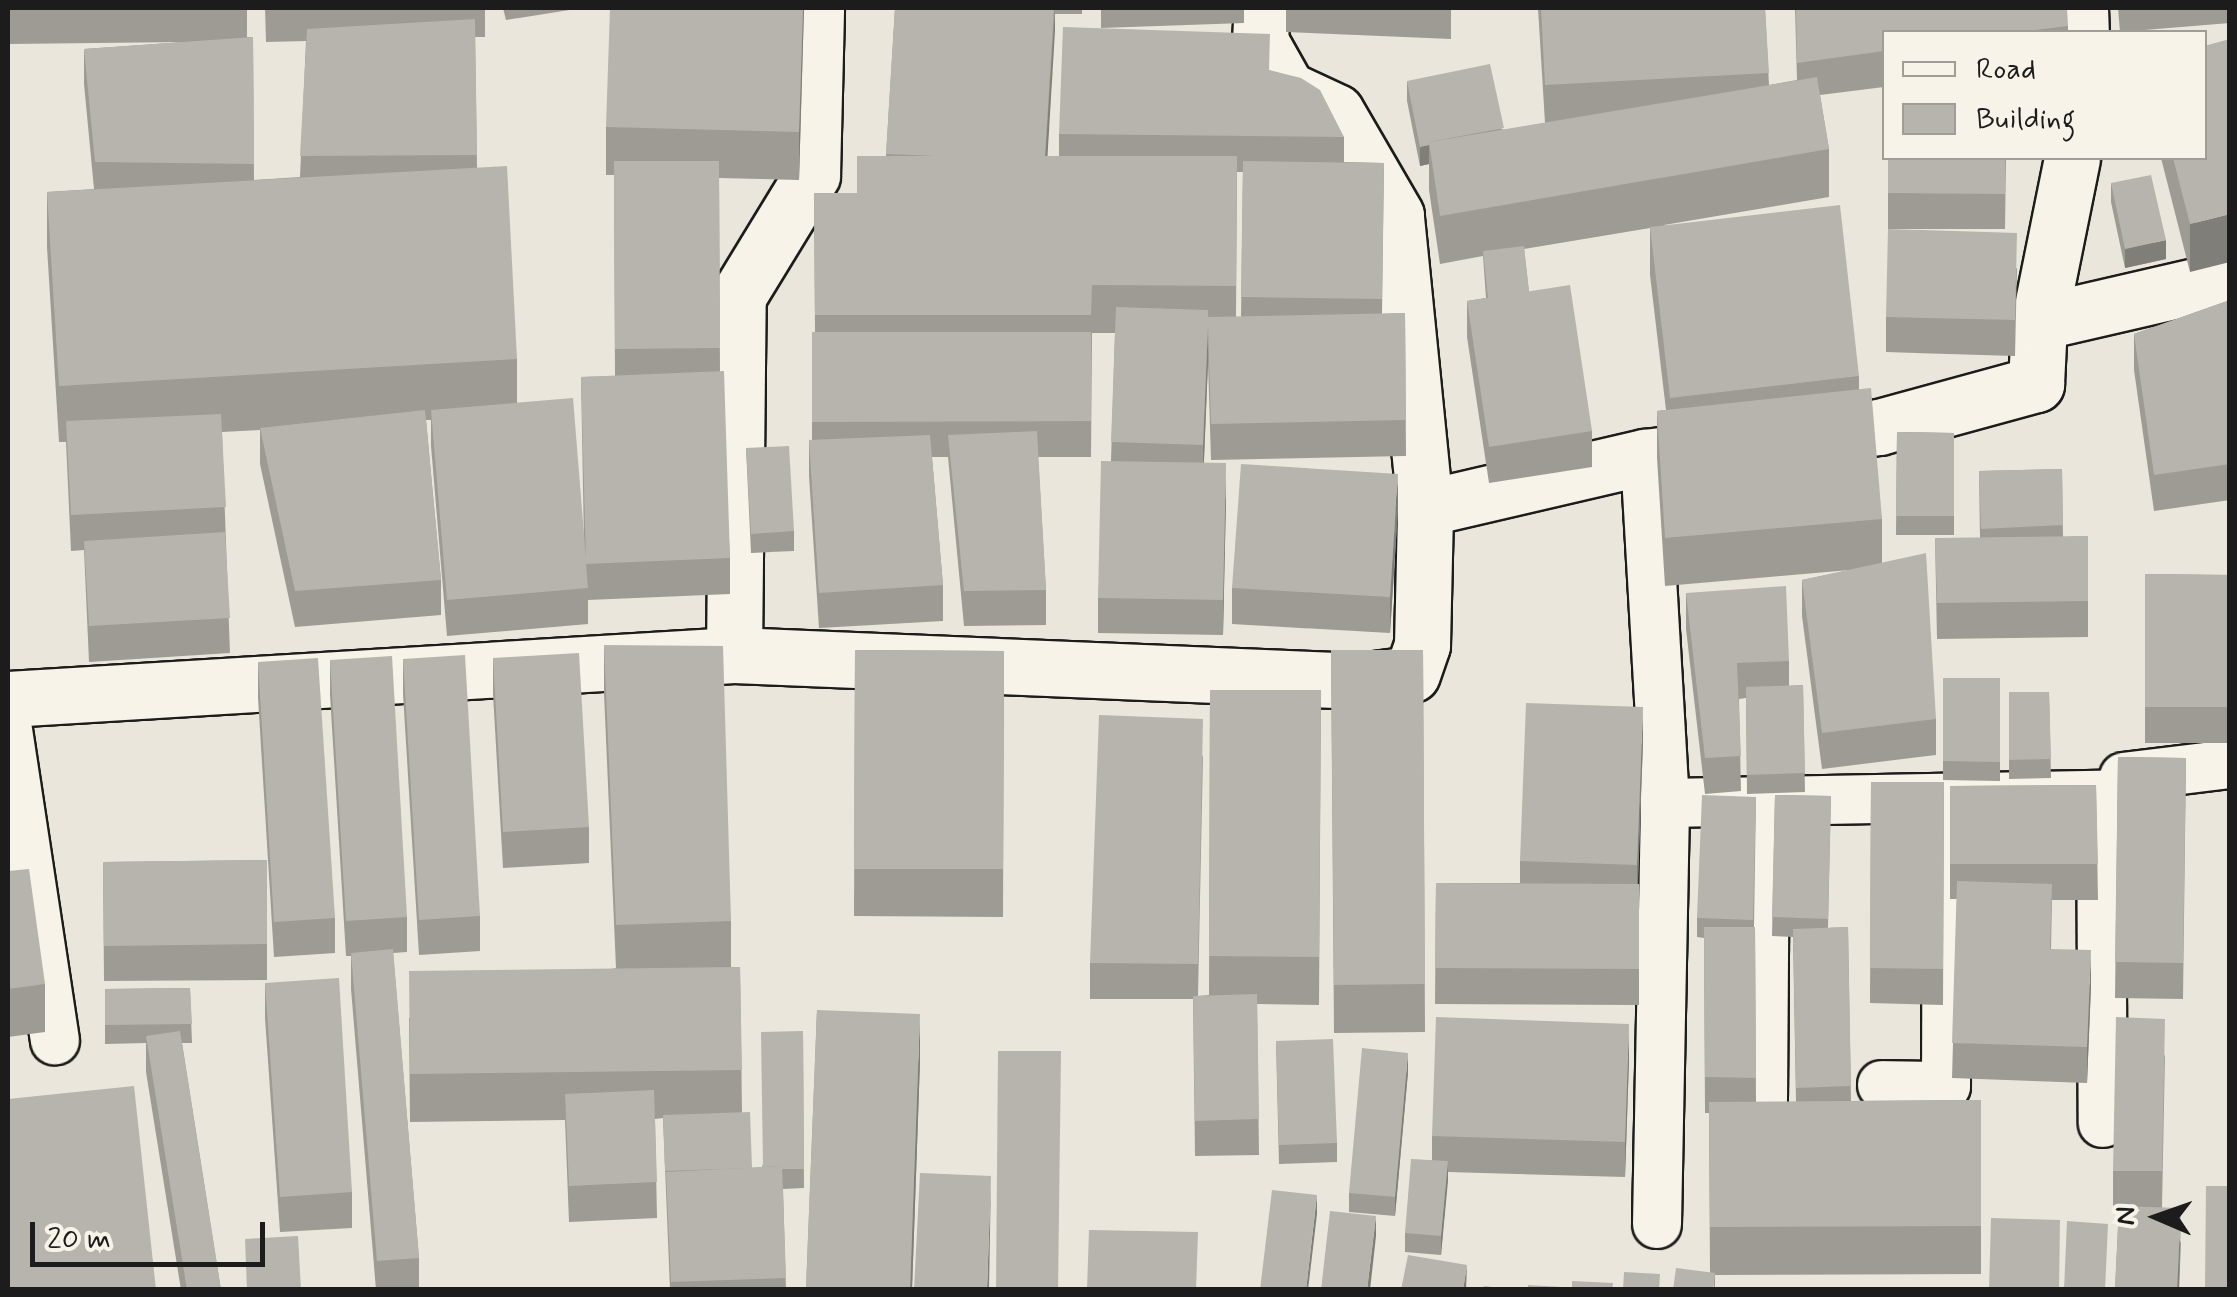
<!DOCTYPE html>
<style>
body{margin:0}
#map{position:relative;width:2237px;height:1297px;overflow:hidden;background:#eae6dc;font-family:Mynerve,sans-serif}
div>[style]{position:absolute}
[style*='--x']{left:calc(var(--x)*1px);top:calc(var(--y)*1px);width:calc(var(--w)*1px);rotate:calc(var(--a)*1deg)}
.roads{filter:drop-shadow(2px 0 #1c1c1c) drop-shadow(-2px 0 #1c1c1c) drop-shadow(0 2px #1c1c1c) drop-shadow(0 -2px #1c1c1c)}
.lane>*{height:48px;margin:-24px;padding:0 24px;transform-origin:24px;border-radius:24px;background:#f7f3e8}
.street>*{height:55px;margin:-27.5px;padding:0 27.5px;transform-origin:27.5px;border-radius:27.5px;background:#f7f3e8}
.wall>*{inset:0;background:#9d9b94}
.shaded-wall>*{inset:0;background:#7f7e78}
.building>*{inset:0;background:#b6b4ac}
span{translate:-50% -50%;white-space:nowrap;text-align:center;line-height:1.15;-webkit-text-stroke:10px #f7f3e8;paint-order:stroke}
.frame{position:absolute;inset:0;border:10px solid #1c1c1c;pointer-events:none}
.legend{position:absolute;left:1882px;top:30px;width:325px;height:130px;box-sizing:border-box;background:#f7f3e8;border:2px solid #9f9d96;margin:0;padding:12px 18px;list-style:none;font-size:30px;color:#1c1c1c}
.legend li{display:flex;align-items:center;gap:20px;height:50px}
.legend b{width:50px;border:2px solid #9f9d96}
.north{position:absolute;left:2107px;top:1167px;width:100px;height:100px;-webkit-text-stroke:8px #f7f3e8;paint-order:stroke;rotate:272deg;font-size:28px;font-weight:700;line-height:40px;text-align:center;color:#1c1c1c}
.north::after{content:'';display:block;margin:auto;width:35px;height:45px;background:#1c1c1c;clip-path:polygon(50% 0,100% 100%,50% 72%,0 100%)}
.scale{position:absolute;left:30px;top:1222px;width:235px;height:45px;box-sizing:border-box;border:5px solid #1c1c1c;border-top:0;padding-left:12px;font-size:30px;line-height:35px;white-space:nowrap;color:#1c1c1c;-webkit-text-stroke:8px #f7f3e8;paint-order:stroke}
</style>
<div id="map">
<div class="roads">
<div class="lane">
<i style="--x:1645;--y:457;--w:347;--a:86.7"></i>
<i style="--x:1665;--y:803;--w:436;--a:-1.1"></i>
<i style="--x:2101;--y:795;--w:328;--a:89.7"></i>
<i style="--x:8;--y:730;--w:314;--a:81.4"></i>
<i style="--x:2124;--y:777;--w:107;--a:-7"></i>
<i style="--x:1882;--y:1085;--w:64;--a:0.9"></i>
<i style="--x:1946;--y:1086;--w:285;--a:-89.8"></i>
<i style="--x:1763;--y:1100;--w:301;--a:-89.6"></i>
<i style="--x:1657;--y:1224;--w:421;--a:-88.9"></i>
</div>
<div class="street">
<i style="--x:2080;--y:8;--w:24;--a:88"></i>
<i style="--x:2039;--y:322;--w:196;--a:-13"></i>
<i style="--x:1425;--y:508;--w:226;--a:-13.1"></i>
<i style="--x:1645;--y:457;--w:236;--a:-7.3"></i>
<i style="--x:1879;--y:427;--w:163;--a:-15.3"></i>
<i style="--x:2036;--y:384;--w:62;--a:-87.2"></i>
<i style="--x:2039;--y:322;--w:167;--a:-78.6"></i>
<i style="--x:734;--y:655;--w:359;--a:-89.4"></i>
<i style="--x:738;--y:296;--w:142;--a:-58.6"></i>
<i style="--x:812;--y:175;--w:167;--a:-88.6"></i>
<i style="--x:8;--y:699;--w:727;--a:-3.47"></i>
<i style="--x:734;--y:655;--w:626;--a:2.38"></i>
<i style="--x:1359;--y:681;--w:53;--a:-7.5"></i>
<i style="--x:1412;--y:674;--w:31;--a:-71"></i>
<i style="--x:1422;--y:645;--w:137;--a:-88.7"></i>
<i style="--x:1425;--y:508;--w:294;--a:-95.7"></i>
<i style="--x:1396;--y:215;--w:119;--a:-120.2"></i>
<i style="--x:1336;--y:112;--w:54;--a:-154.9"></i>
<i style="--x:1287;--y:89;--w:55;--a:-119.4"></i>
<i style="--x:1260;--y:41;--w:33;--a:-87"></i>
</div>
</div>
<div class="wall">
<i style="clip-path:polygon(8px 8px,247px 8px,247px 37px,253px 37px,254px 180px,300px 177px,306px 41px,266px 42px,265px 8px,485px 8px,485px 37px,475px 37px,477px 167px,517px 359px,517px 403px,584px 543px,581px 377px,615px 376px,614px 175px,606px 175px,606px 127px,804px 8px,799px 180px,719px 178px,720px 371px,730px 558px,730px 594px,588px 600px,588px 624px,447px 636px,431px 446px,431px 420px,426px 420px,441px 580px,441px 615px,295px 627px,260px 464px,260px 430px,222px 432px,230px 653px,89px 662px,84px 550px,71px 551px,66px 442px,59px 442px,47px 247px,47px 192px,94px 189px,84px 84px,84px 49px,184px 42px,8px 44px)"></i>
<i style="clip-path:polygon(503px 8px,582px 8px,506px 20px)"></i>
<i style="clip-path:polygon(evenodd,895px 8px,1082px 8px,1082px 14px,1055px 14px,1047px 156px,1059px 156px,1059px 134px,1270px 70px,1344px 137px,1344px 162px,1384px 163px,1382px 314px,1405px 313px,1406px 456px,1211px 460px,1208px 362px,1204px 463px,1226px 499px,1223px 635px,1098px 633px,1098px 598px,1111px 461px,1115px 333px,1092px 333px,1091px 457px,1038px 457px,1046px 590px,1046px 625px,964px 626px,948px 457px,932px 457px,943px 585px,943px 621px,819px 628px,809px 476px,809px 440px,812px 440px,812px 332px,815px 332px,814px 193px,857px 193px,886px 156px,895px 8px,1237px 172px,1243px 172px,1241px 317px,1236px 317px,1237px 172px)"></i>
<i style="clip-path:polygon(1101px 8px,1244px 8px,1244px 23px,1101px 28px)"></i>
<i style="clip-path:polygon(1286px 8px,1451px 8px,1451px 39px,1286px 32px)"></i>
<i style="clip-path:polygon(1538px 8px,1765px 8px,1769px 85px,1797px 80px,1795px 8px,2068px 26px,2068px 32px,1884px 32px,1884px 87px,1820px 95px,1829px 149px,1829px 197px,1664px 225px,1859px 376px,1859px 390px,1882px 519px,1882px 563px,1936px 719px,1936px 755px,1822px 769px,1802px 616px,1802px 580px,1850px 570px,1665px 586px,1657px 458px,1657px 411px,1666px 410px,1650px 275px,1650px 228px,1524px 249px,1529px 292px,1592px 431px,1592px 467px,1489px 483px,1467px 337px,1467px 301px,1486px 298px,1483px 256px,1440px 264px,1429px 190px,1429px 164px,1420px 166px,1407px 101px,1407px 81px,1504px 130px,1545px 123px)"></i>
<i style="clip-path:polygon(2118px 8px,2230px 8px,2230px 23px,2120px 32px)"></i>
<i style="clip-path:polygon(1888px 158px,2006px 158px,2005px 229px,1888px 229px)"></i>
<i style="clip-path:polygon(2161px 158px,2204px 158px,2190px 272px)"></i>
<i style="clip-path:polygon(2111px 183px,2166px 259px,2125px 268px,2111px 202px)"></i>
<i style="clip-path:polygon(2017px 268px,2015px 356px,1886px 352px,1886px 317px)"></i>
<i style="clip-path:polygon(2230px 300px,2230px 500px,2154px 511px,2134px 370px,2134px 334px)"></i>
<i style="clip-path:polygon(1897px 432px,1954px 433px,1954px 535px,1896px 535px)"></i>
<i style="clip-path:polygon(746px 448px,794px 531px,794px 551px,751px 553px)"></i>
<i style="clip-path:polygon(2062px 469px,2063px 537px,2088px 536px,2088px 637px,1937px 639px,1935px 538px,1980px 538px,1979px 471px)"></i>
<i style="clip-path:polygon(1398px 509px,1390px 633px,1232px 624px,1232px 588px)"></i>
<i style="clip-path:polygon(2145px 574px,2230px 575px,2230px 743px,2145px 743px)"></i>
<i style="clip-path:polygon(1686px 593px,1789px 661px,1789px 686px,1803px 685px,1805px 792px,1747px 794px,1746px 698px,1739px 699px,1741px 791px,1705px 794px,1686px 629px)"></i>
<i style="clip-path:polygon(604px 645px,731px 921px,731px 967px,740px 967px,742px 1112px,752px 1168px,762px 1167px,803px 1031px,804px 1188px,783px 1189px,786px 1290px,670px 1290px,663px 1118px,655px 1119px,657px 1218px,569px 1222px,565px 1120px,410px 1122px,409px 1018px,616px 968px,604px 693px)"></i>
<i style="clip-path:polygon(855px 650px,1004px 651px,1003px 917px,854px 916px)"></i>
<i style="clip-path:polygon(1331px 650px,1423px 650px,1425px 1032px,1334px 1033px)"></i>
<i style="clip-path:polygon(493px 658px,589px 827px,589px 863px,503px 868px,493px 694px)"></i>
<i style="clip-path:polygon(403px 659px,480px 916px,480px 951px,419px 955px,403px 694px)"></i>
<i style="clip-path:polygon(330px 660px,407px 917px,407px 952px,393px 953px,419px 1258px,419px 1290px,376px 1290px,351px 989px,351px 956px,346px 956px,330px 695px)"></i>
<i style="clip-path:polygon(258px 662px,335px 918px,335px 953px,274px 957px,258px 698px)"></i>
<i style="clip-path:polygon(1943px 678px,2000px 678px,2000px 781px,1943px 780px)"></i>
<i style="clip-path:polygon(1210px 690px,1321px 690px,1319px 1005px,1257px 1004px,1259px 1155px,1195px 1156px,1193px 999px,1090px 999px,1090px 963px,1203px 755px,1198px 996px,1209px 995px)"></i>
<i style="clip-path:polygon(2009px 692px,2049px 692px,2051px 778px,2009px 779px)"></i>
<i style="clip-path:polygon(1643px 742px,1638px 884px,1639px 884px,1639px 1005px,1435px 1004px,1436px 883px,1520px 883px,1520px 861px)"></i>
<i style="clip-path:polygon(2118px 757px,2186px 758px,2183px 999px,2115px 998px)"></i>
<i style="clip-path:polygon(1871px 782px,1944px 782px,1943px 1005px,1870px 1003px)"></i>
<i style="clip-path:polygon(2096px 785px,2098px 900px,2052px 900px,2051px 949px,2091px 986px,2087px 1083px,1952px 1078px,1957px 899px,1950px 899px,1950px 786px)"></i>
<i style="clip-path:polygon(1775px 795px,1831px 796px,1828px 928px,1848px 927px,1851px 1101px,1981px 1100px,1981px 1274px,1715px 1275px,1715px 1290px,1710px 1272px,1709px 1113px,1705px 1113px,1704px 938px,1697px 937px,1697px 918px,1756px 797px,1754px 927px,1755px 927px,1756px 1102px,1796px 1102px,1793px 937px,1772px 936px)"></i>
<i style="clip-path:polygon(267px 860px,267px 980px,104px 981px,103px 862px)"></i>
<i style="clip-path:polygon(8px 871px,45px 984px,45px 1032px,8px 1037px)"></i>
<i style="clip-path:polygon(265px 983px,352px 1192px,352px 1228px,280px 1232px,265px 1018px)"></i>
<i style="clip-path:polygon(190px 988px,192px 1043px,182px 1043px,221px 1290px,181px 1290px,146px 1072px,146px 1043px,105px 1044px,105px 989px)"></i>
<i style="clip-path:polygon(817px 1010px,920px 1061px,912px 1290px,806px 1290px)"></i>
<i style="clip-path:polygon(1276px 1041px,1337px 1143px,1337px 1162px,1279px 1164px)"></i>
<i style="clip-path:polygon(2165px 1054px,2162px 1207px,2181px 1243px,2179px 1290px,2115px 1290px,2119px 1206px,2113px 1206px,2113px 1171px)"></i>
<i style="clip-path:polygon(1629px 1060px,1625px 1177px,1448px 1172px,1441px 1255px,1405px 1252px,1405px 1233px,1432px 1160px,1432px 1136px)"></i>
<i style="clip-path:polygon(1408px 1072px,1395px 1216px,1349px 1212px,1349px 1193px)"></i>
</div>
<div class="shaded-wall">
<i style="clip-path:polygon(803px 8px,804px 8px,799px 180px,799px 132px)"></i>
<i style="clip-path:polygon(1055px 8px,1055px 31px,1045px 197px,1045px 162px)"></i>
<i style="clip-path:polygon(1429px 145px,1429px 164px,1420px 166px,1420px 147px)"></i>
<i style="clip-path:polygon(2230px 214px,2230px 262px,2190px 272px,2190px 224px)"></i>
<i style="clip-path:polygon(2166px 240px,2166px 259px,2125px 268px,2125px 249px)"></i>
<i style="clip-path:polygon(1208px 326px,1208px 362px,1203px 481px,1203px 445px)"></i>
<i style="clip-path:polygon(1226px 463px,1226px 499px,1223px 635px,1223px 600px)"></i>
<i style="clip-path:polygon(1398px 474px,1398px 509px,1390px 633px,1390px 597px)"></i>
<i style="clip-path:polygon(1643px 707px,1643px 742px,1637px 900px,1637px 865px)"></i>
<i style="clip-path:polygon(2091px 950px,2091px 986px,2087px 1083px,2087px 1047px)"></i>
<i style="clip-path:polygon(920px 1014px,920px 1061px,912px 1290px,910px 1290px)"></i>
<i style="clip-path:polygon(1629px 1024px,1629px 1060px,1625px 1177px,1625px 1142px)"></i>
<i style="clip-path:polygon(1408px 1053px,1408px 1072px,1395px 1216px,1395px 1197px)"></i>
<i style="clip-path:polygon(1448px 1161px,1448px 1181px,1441px 1255px,1441px 1236px)"></i>
<i style="clip-path:polygon(991px 1176px,989px 1290px,987px 1290px)"></i>
<i style="clip-path:polygon(1317px 1195px,1317px 1214px,1308px 1290px,1306px 1290px)"></i>
<i style="clip-path:polygon(2181px 1208px,2179px 1290px,2177px 1290px)"></i>
<i style="clip-path:polygon(1376px 1216px,1376px 1236px,1370px 1290px,1367px 1290px)"></i>
<i style="clip-path:polygon(1467px 1265px,1466px 1290px,1463px 1290px)"></i>
</div>
<div class="building">
<i style="clip-path:polygon(610px 8px,803px 8px,799px 132px,606px 127px)"></i>
<i style="clip-path:polygon(895px 8px,1054px 8px,1045px 156px,935px 156px,886px 154px)"></i>
<i style="clip-path:polygon(1541px 8px,1765px 8px,1769px 73px,1545px 85px)"></i>
<i style="clip-path:polygon(1796px 8px,2067px 8px,2068px 26px,2019px 32px,1884px 32px,1884px 51px,1797px 63px)"></i>
<i style="clip-path:polygon(475px 19px,477px 155px,300px 156px,307px 29px)"></i>
<i style="clip-path:polygon(1063px 27px,1270px 34px,1269px 70px,1301px 78px,1320px 90px,1344px 137px,1059px 134px)"></i>
<i style="clip-path:polygon(253px 37px,254px 164px,95px 162px,84px 49px)"></i>
<i style="clip-path:polygon(2230px 39px,2230px 214px,2190px 224px,2173px 158px,2204px 158px,2204px 46px)"></i>
<i style="clip-path:polygon(1490px 64px,1504px 128px,1429px 142px,1429px 145px,1420px 147px,1407px 81px)"></i>
<i style="clip-path:polygon(1817px 77px,1829px 149px,1440px 216px,1429px 142px)"></i>
<i style="clip-path:polygon(857px 156px,1237px 156px,1236px 286px,1092px 285px,1091px 315px,815px 315px,814px 193px,857px 193px)"></i>
<i style="clip-path:polygon(1888px 158px,2005px 158px,2005px 194px,1888px 193px)"></i>
<i style="clip-path:polygon(614px 161px,719px 161px,720px 348px,615px 349px)"></i>
<i style="clip-path:polygon(1243px 161px,1384px 163px,1382px 299px,1241px 297px)"></i>
<i style="clip-path:polygon(507px 166px,517px 359px,59px 386px,47px 192px)"></i>
<i style="clip-path:polygon(2151px 175px,2166px 240px,2125px 249px,2111px 183px)"></i>
<i style="clip-path:polygon(1840px 205px,1859px 376px,1670px 398px,1650px 227px)"></i>
<i style="clip-path:polygon(1888px 229px,2017px 233px,2015px 320px,1886px 317px)"></i>
<i style="clip-path:polygon(1524px 246px,1529px 292px,1488px 298px,1483px 251px)"></i>
<i style="clip-path:polygon(1570px 285px,1592px 431px,1489px 447px,1467px 301px)"></i>
<i style="clip-path:polygon(2230px 300px,2230px 464px,2154px 475px,2134px 334px)"></i>
<i style="clip-path:polygon(1116px 307px,1208px 310px,1208px 317px,1405px 313px,1406px 420px,1211px 424px,1208px 326px,1203px 445px,1111px 442px)"></i>
<i style="clip-path:polygon(812px 332px,1091px 332px,1091px 421px,812px 422px)"></i>
<i style="clip-path:polygon(724px 371px,730px 558px,586px 564px,588px 588px,447px 600px,431px 410px,573px 398px,586px 559px,581px 377px)"></i>
<i style="clip-path:polygon(1871px 388px,1882px 519px,1665px 538px,1657px 411px)"></i>
<i style="clip-path:polygon(425px 410px,441px 580px,295px 591px,260px 428px)"></i>
<i style="clip-path:polygon(221px 414px,226px 507px,71px 515px,66px 421px)"></i>
<i style="clip-path:polygon(1037px 431px,1046px 590px,964px 591px,948px 435px)"></i>
<i style="clip-path:polygon(1897px 432px,1954px 433px,1954px 516px,1896px 516px)"></i>
<i style="clip-path:polygon(930px 435px,943px 585px,819px 593px,809px 440px)"></i>
<i style="clip-path:polygon(789px 446px,794px 531px,751px 534px,746px 448px)"></i>
<i style="clip-path:polygon(1101px 461px,1226px 463px,1223px 600px,1098px 598px)"></i>
<i style="clip-path:polygon(1241px 464px,1398px 474px,1390px 597px,1232px 588px)"></i>
<i style="clip-path:polygon(2062px 469px,2063px 525px,1981px 529px,1979px 471px)"></i>
<i style="clip-path:polygon(225px 532px,230px 618px,89px 626px,84px 541px)"></i>
<i style="clip-path:polygon(2088px 536px,2088px 601px,1937px 603px,1935px 538px)"></i>
<i style="clip-path:polygon(1926px 553px,1936px 719px,1822px 733px,1802px 580px)"></i>
<i style="clip-path:polygon(2145px 574px,2230px 575px,2230px 707px,2145px 707px)"></i>
<i style="clip-path:polygon(1786px 586px,1789px 661px,1737px 663px,1741px 756px,1705px 758px,1686px 593px)"></i>
<i style="clip-path:polygon(604px 645px,723px 646px,731px 921px,616px 925px)"></i>
<i style="clip-path:polygon(855px 650px,1004px 651px,1003px 869px,854px 869px)"></i>
<i style="clip-path:polygon(1331px 650px,1423px 650px,1425px 984px,1334px 985px)"></i>
<i style="clip-path:polygon(579px 653px,589px 827px,503px 832px,493px 658px)"></i>
<i style="clip-path:polygon(465px 655px,480px 916px,419px 920px,403px 659px)"></i>
<i style="clip-path:polygon(392px 656px,407px 917px,346px 921px,330px 660px)"></i>
<i style="clip-path:polygon(318px 658px,335px 918px,274px 922px,258px 662px)"></i>
<i style="clip-path:polygon(1943px 678px,2000px 678px,2000px 762px,1943px 761px)"></i>
<i style="clip-path:polygon(1803px 685px,1805px 773px,1747px 775px,1746px 687px)"></i>
<i style="clip-path:polygon(1210px 690px,1321px 690px,1319px 957px,1209px 956px)"></i>
<i style="clip-path:polygon(2009px 692px,2049px 692px,2051px 759px,2009px 760px)"></i>
<i style="clip-path:polygon(1526px 703px,1643px 707px,1637px 865px,1520px 861px)"></i>
<i style="clip-path:polygon(1099px 715px,1203px 719px,1198px 964px,1090px 963px)"></i>
<i style="clip-path:polygon(2118px 757px,2186px 758px,2183px 963px,2115px 962px)"></i>
<i style="clip-path:polygon(1871px 782px,1944px 782px,1943px 969px,1870px 968px)"></i>
<i style="clip-path:polygon(2096px 785px,2098px 864px,1950px 864px,1950px 786px)"></i>
<i style="clip-path:polygon(1702px 795px,1756px 797px,1753px 920px,1697px 918px)"></i>
<i style="clip-path:polygon(1775px 795px,1831px 796px,1828px 919px,1772px 917px)"></i>
<i style="clip-path:polygon(267px 860px,267px 944px,104px 946px,103px 862px)"></i>
<i style="clip-path:polygon(29px 869px,45px 984px,8px 989px,8px 871px)"></i>
<i style="clip-path:polygon(1957px 881px,2052px 884px,2050px 949px,2091px 950px,2087px 1047px,1952px 1043px)"></i>
<i style="clip-path:polygon(1436px 883px,1639px 884px,1639px 969px,1435px 968px)"></i>
<i style="clip-path:polygon(1704px 927px,1755px 927px,1756px 1078px,1705px 1077px)"></i>
<i style="clip-path:polygon(1848px 927px,1851px 1086px,1796px 1088px,1793px 929px)"></i>
<i style="clip-path:polygon(393px 949px,419px 1258px,377px 1261px,351px 953px)"></i>
<i style="clip-path:polygon(740px 967px,742px 1070px,410px 1074px,409px 971px)"></i>
<i style="clip-path:polygon(339px 978px,352px 1192px,280px 1197px,265px 983px)"></i>
<i style="clip-path:polygon(190px 988px,192px 1024px,105px 1025px,105px 989px)"></i>
<i style="clip-path:polygon(1257px 994px,1259px 1119px,1195px 1121px,1193px 996px)"></i>
<i style="clip-path:polygon(817px 1010px,920px 1014px,910px 1290px,806px 1287px)"></i>
<i style="clip-path:polygon(1436px 1017px,1629px 1024px,1625px 1142px,1432px 1136px)"></i>
<i style="clip-path:polygon(2116px 1017px,2165px 1019px,2162px 1171px,2113px 1171px)"></i>
<i style="clip-path:polygon(180px 1031px,221px 1290px,187px 1290px,146px 1036px)"></i>
<i style="clip-path:polygon(803px 1031px,804px 1169px,782px 1169px,782px 1166px,763px 1167px,761px 1032px)"></i>
<i style="clip-path:polygon(1333px 1039px,1337px 1143px,1279px 1145px,1276px 1041px)"></i>
<i style="clip-path:polygon(1362px 1048px,1408px 1053px,1395px 1197px,1349px 1193px)"></i>
<i style="clip-path:polygon(998px 1051px,1061px 1051px,1058px 1290px,996px 1290px)"></i>
<i style="clip-path:polygon(134px 1086px,156px 1290px,8px 1290px,8px 1099px)"></i>
<i style="clip-path:polygon(654px 1090px,657px 1182px,569px 1186px,565px 1094px)"></i>
<i style="clip-path:polygon(1981px 1100px,1981px 1226px,1710px 1227px,1709px 1102px)"></i>
<i style="clip-path:polygon(750px 1112px,752px 1168px,665px 1171px,663px 1115px)"></i>
<i style="clip-path:polygon(1411px 1159px,1448px 1161px,1441px 1236px,1405px 1233px)"></i>
<i style="clip-path:polygon(782px 1166px,786px 1278px,671px 1282px,666px 1172px)"></i>
<i style="clip-path:polygon(920px 1173px,991px 1176px,987px 1290px,914px 1290px)"></i>
<i style="clip-path:polygon(2206px 1186px,2230px 1186px,2230px 1290px,2205px 1290px)"></i>
<i style="clip-path:polygon(1272px 1190px,1317px 1195px,1306px 1290px,1260px 1290px)"></i>
<i style="clip-path:polygon(2119px 1206px,2181px 1208px,2177px 1290px,2115px 1290px)"></i>
<i style="clip-path:polygon(1330px 1211px,1376px 1216px,1367px 1290px,1321px 1290px)"></i>
<i style="clip-path:polygon(1991px 1218px,2060px 1220px,2059px 1290px,1989px 1290px)"></i>
<i style="clip-path:polygon(2067px 1221px,2108px 1224px,2105px 1290px,2064px 1290px)"></i>
<i style="clip-path:polygon(1089px 1230px,1198px 1232px,1196px 1290px,1087px 1290px)"></i>
<i style="clip-path:polygon(298px 1236px,301px 1290px,247px 1290px,245px 1239px)"></i>
<i style="clip-path:polygon(1408px 1255px,1467px 1265px,1463px 1290px,1401px 1290px)"></i>
<i style="clip-path:polygon(1676px 1268px,1715px 1273px,1713px 1290px,1673px 1290px)"></i>
<i style="clip-path:polygon(1624px 1272px,1660px 1274px,1659px 1290px,1623px 1290px)"></i>
<i style="clip-path:polygon(1572px 1281px,1613px 1283px,1612px 1290px,1572px 1290px)"></i>
<i style="clip-path:polygon(1528px 1285px,1562px 1287px,1562px 1290px,1528px 1290px)"></i>
<i style="clip-path:polygon(1484px 1286px,1516px 1290px,1483px 1290px)"></i>
</div>
<div class="frame"></div>
<ul class="legend">
<li><b style="height:12px;background:#f7f3e8"></b>Road</li>
<li><b style="height:28px;background:#b6b4ac"></b>Building</li>
</ul>
<div class="north">N</div>
<div class="scale">20 m</div>
</div>
